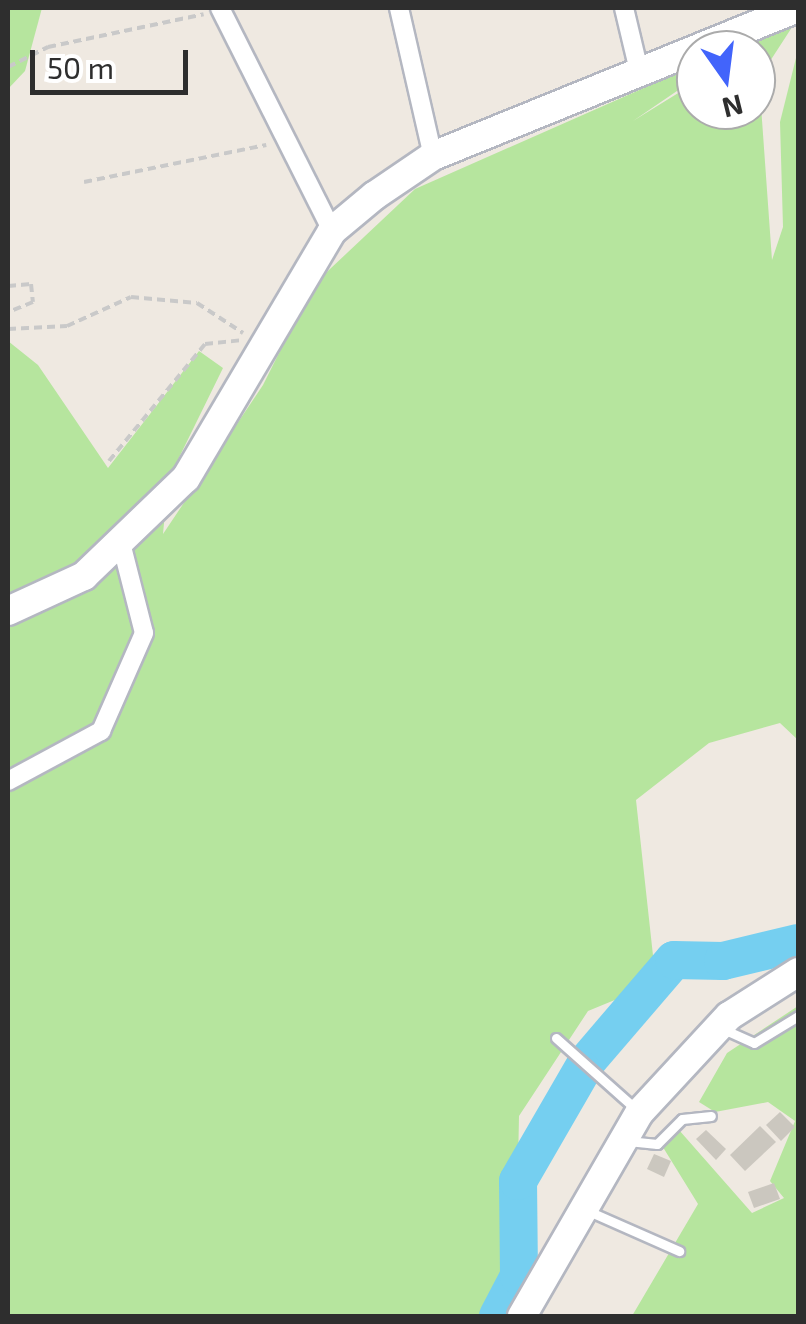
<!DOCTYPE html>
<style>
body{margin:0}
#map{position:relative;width:806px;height:1324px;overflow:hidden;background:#efe9e1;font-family:"Exo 2",sans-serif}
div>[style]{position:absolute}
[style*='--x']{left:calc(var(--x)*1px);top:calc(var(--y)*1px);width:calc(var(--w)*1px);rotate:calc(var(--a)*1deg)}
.green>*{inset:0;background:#b6e59e}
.river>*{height:38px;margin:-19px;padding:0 19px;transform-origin:19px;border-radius:19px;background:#75cff0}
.building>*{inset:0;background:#cbc7bf}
.path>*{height:4px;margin-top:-2px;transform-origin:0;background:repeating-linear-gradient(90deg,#c9c9c9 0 8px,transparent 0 13px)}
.roads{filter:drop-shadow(2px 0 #b4b7c1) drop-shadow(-2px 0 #b4b7c1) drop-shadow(0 2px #b4b7c1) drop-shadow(0 -2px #b4b7c1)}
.lane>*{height:9px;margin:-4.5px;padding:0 4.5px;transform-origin:4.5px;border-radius:4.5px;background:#fff}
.street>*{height:18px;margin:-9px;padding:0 9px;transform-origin:9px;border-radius:9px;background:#fff}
.secondary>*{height:28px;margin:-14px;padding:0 14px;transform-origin:14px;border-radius:14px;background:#fff}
span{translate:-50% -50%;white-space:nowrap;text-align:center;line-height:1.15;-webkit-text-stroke:8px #fff;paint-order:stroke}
.frame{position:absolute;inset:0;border:10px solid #2e2e2e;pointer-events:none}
.north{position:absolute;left:676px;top:30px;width:100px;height:100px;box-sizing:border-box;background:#fff;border:2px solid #ababab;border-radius:50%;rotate:166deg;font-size:28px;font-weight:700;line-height:40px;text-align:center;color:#2e2e2e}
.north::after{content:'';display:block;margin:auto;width:35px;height:45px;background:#4264fb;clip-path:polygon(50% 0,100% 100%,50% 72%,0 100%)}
.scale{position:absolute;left:30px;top:50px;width:158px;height:45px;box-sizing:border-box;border:5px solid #2e2e2e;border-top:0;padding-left:12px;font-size:30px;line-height:35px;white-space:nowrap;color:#2e2e2e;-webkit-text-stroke:8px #fff;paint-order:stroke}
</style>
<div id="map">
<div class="green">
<i style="clip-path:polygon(8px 8px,42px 8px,25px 71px,8px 89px)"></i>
<i style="clip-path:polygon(798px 18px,759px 78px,772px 260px,783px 227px,780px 122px,798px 50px,798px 740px,780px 723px,709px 743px,636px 800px,656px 983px,588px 1011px,519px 1116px,516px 1265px,478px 1316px,8px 1316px,8px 341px,38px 365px,108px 468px,199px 351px,223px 368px,168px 480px,163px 534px,263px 385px,313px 285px,415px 189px,696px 65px,696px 78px,633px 121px,696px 82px,696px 110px,756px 110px,756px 50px,728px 50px)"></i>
<i style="clip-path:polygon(798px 1006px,798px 1316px,632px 1316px,698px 1204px,661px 1144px,679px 1130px,752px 1213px,784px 1198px,770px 1181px,795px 1121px,768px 1102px,715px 1112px,699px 1102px,727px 1053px)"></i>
</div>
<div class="river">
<i style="--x:589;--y:1059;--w:130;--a:-49.4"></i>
<i style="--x:674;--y:960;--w:49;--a:1.2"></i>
<i style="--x:723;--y:961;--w:77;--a:-13.5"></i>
<i style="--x:498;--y:1316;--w:45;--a:-62.3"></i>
<i style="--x:519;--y:1276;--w:95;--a:-90.6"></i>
<i style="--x:518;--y:1181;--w:128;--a:-60"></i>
</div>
<div class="building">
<i style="clip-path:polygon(780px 1112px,795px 1127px,781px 1141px,766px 1125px)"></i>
<i style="clip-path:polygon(760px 1126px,776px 1142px,745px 1171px,730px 1155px)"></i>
<i style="clip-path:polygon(706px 1130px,726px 1149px,716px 1160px,696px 1139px)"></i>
<i style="clip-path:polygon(654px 1154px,671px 1161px,664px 1177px,647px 1169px)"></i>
<i style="clip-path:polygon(774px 1183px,780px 1199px,754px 1208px,748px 1192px)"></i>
</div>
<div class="path">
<i style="--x:8;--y:67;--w:45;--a:-26.6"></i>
<i style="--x:48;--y:47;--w:159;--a:-11.9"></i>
<i style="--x:84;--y:182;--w:186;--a:-11.5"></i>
<i style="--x:8;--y:286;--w:23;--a:-5"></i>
<i style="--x:31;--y:284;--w:18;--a:84"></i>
<i style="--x:33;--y:302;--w:27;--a:158"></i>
<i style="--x:8;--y:329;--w:59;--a:-2.9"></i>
<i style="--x:67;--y:326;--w:70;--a:-24.4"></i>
<i style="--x:131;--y:297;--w:66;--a:5.2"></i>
<i style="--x:197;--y:303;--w:55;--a:33.1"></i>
<i style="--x:109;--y:461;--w:151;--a:-50.6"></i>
<i style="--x:205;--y:344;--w:37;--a:-6"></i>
</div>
<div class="roads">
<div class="lane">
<i style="--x:723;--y:1029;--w:34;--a:24"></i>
<i style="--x:754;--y:1043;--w:52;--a:-31.5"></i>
<i style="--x:556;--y:1038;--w:110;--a:41.7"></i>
<i style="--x:628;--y:1141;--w:29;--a:6"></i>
<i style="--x:657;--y:1144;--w:35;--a:-45"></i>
<i style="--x:682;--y:1119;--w:29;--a:-6"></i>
<i style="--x:586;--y:1210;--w:102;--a:23.8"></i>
</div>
<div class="street">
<i style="--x:220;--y:8;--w:250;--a:63.3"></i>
<i style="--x:399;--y:8;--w:152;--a:77.1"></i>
<i style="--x:624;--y:8;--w:65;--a:76.6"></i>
<i style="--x:8;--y:781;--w:106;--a:-28.3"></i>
<i style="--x:101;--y:731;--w:107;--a:-66.3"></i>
<i style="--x:144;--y:633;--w:89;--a:-104.3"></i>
</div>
<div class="secondary">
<i style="--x:8;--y:611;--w:84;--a:-24.7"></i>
<i style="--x:84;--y:576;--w:141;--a:-43.9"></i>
<i style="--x:186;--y:478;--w:287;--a:-59.4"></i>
<i style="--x:332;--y:231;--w:55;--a:-39.8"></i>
<i style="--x:374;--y:196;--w:71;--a:-34.1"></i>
<i style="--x:433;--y:156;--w:394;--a:-22.1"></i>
<i style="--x:522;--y:1316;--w:236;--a:-60"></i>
<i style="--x:640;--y:1112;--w:131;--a:-47.2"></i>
<i style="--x:729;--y:1016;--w:82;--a:-32.5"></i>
</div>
</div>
<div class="frame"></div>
<div class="north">N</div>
<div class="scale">50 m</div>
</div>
